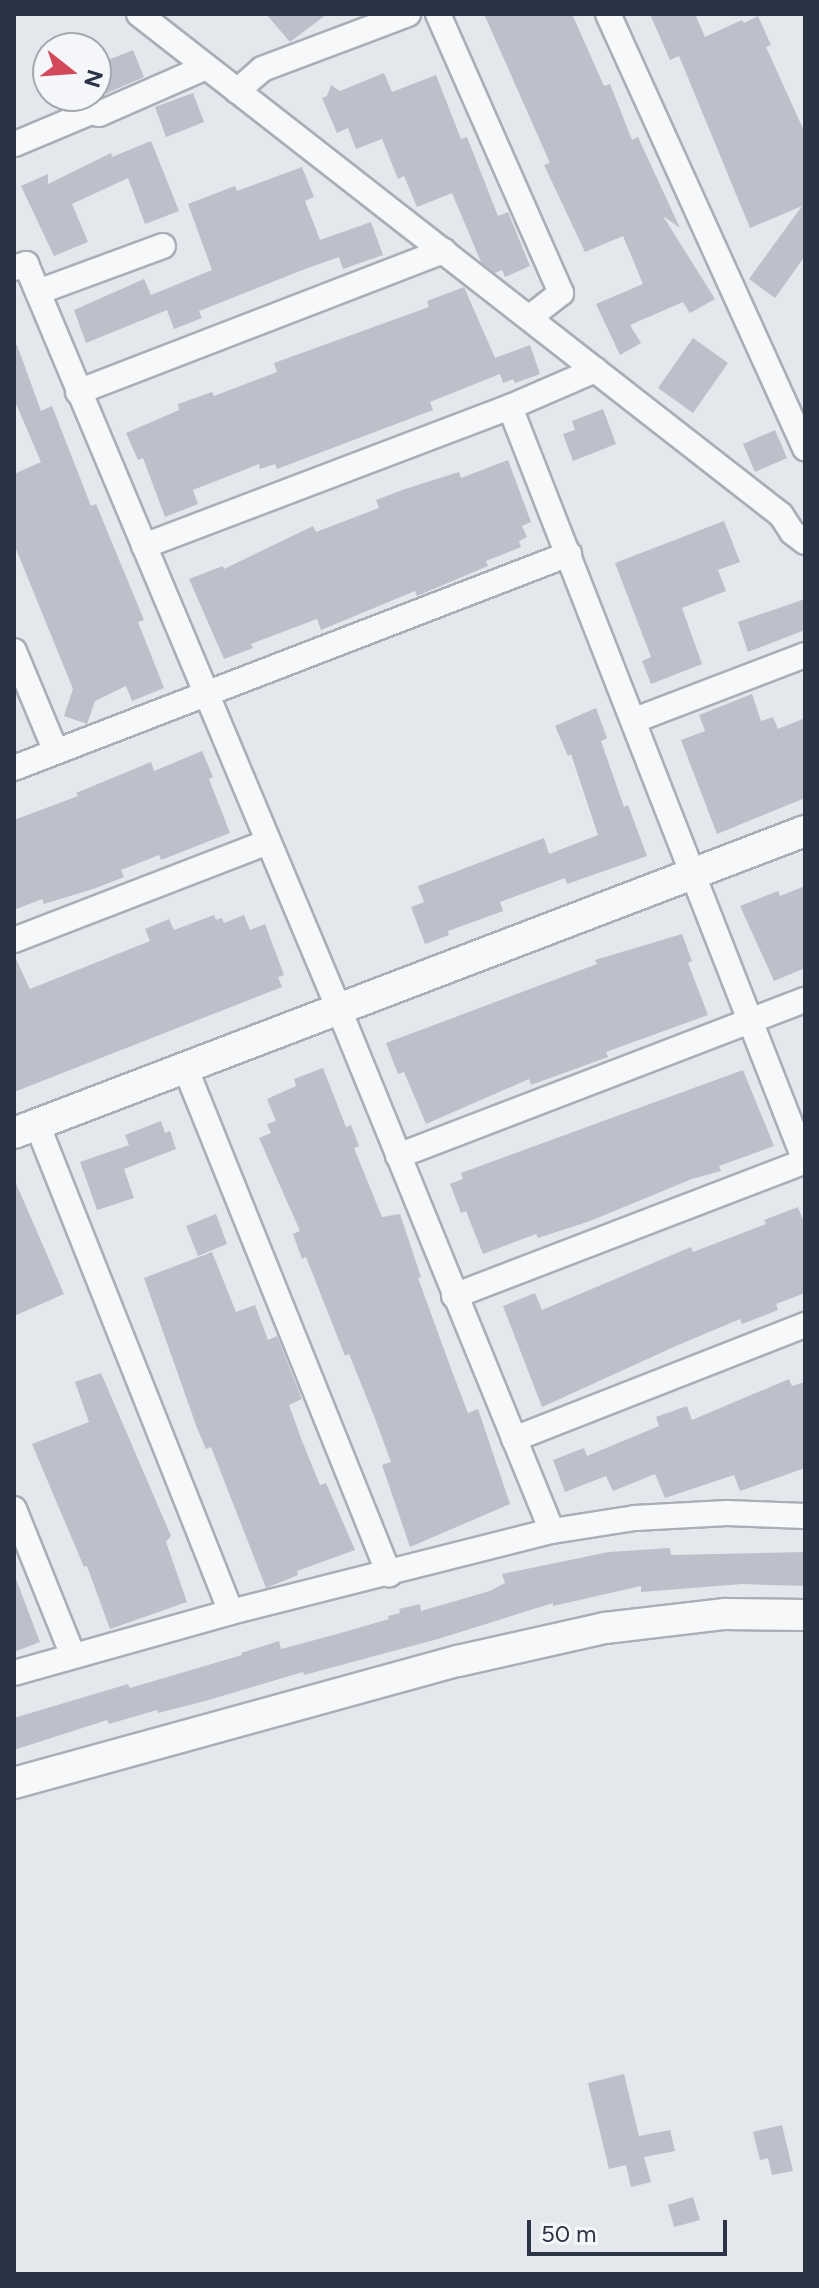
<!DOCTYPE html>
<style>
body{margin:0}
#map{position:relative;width:819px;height:2288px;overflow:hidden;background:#e4e7ec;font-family:Figtree,sans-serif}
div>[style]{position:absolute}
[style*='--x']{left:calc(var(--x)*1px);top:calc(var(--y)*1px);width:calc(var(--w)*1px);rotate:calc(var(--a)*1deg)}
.building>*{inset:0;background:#bbc0ca}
.roads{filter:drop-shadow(2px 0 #a9aeb7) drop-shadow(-2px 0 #a9aeb7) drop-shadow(0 2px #a9aeb7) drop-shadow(0 -2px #a9aeb7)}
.minor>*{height:24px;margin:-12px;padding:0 12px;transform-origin:12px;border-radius:12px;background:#f7f8fa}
.tertiary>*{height:30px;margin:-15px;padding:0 15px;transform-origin:15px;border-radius:15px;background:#f7f8fa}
span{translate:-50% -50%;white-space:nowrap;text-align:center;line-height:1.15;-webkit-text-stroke:6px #f4f6f9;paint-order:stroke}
.frame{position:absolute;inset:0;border:16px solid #2b3445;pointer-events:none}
.north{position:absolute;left:32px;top:32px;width:80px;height:80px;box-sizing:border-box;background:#f4f6f9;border:2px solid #a4a8b1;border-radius:50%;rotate:107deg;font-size:22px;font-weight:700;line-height:32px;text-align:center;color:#2b3445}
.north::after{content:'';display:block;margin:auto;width:28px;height:36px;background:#d1495b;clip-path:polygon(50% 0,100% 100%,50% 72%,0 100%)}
.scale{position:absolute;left:527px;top:2220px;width:200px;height:36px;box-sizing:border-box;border:4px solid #2b3445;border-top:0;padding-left:10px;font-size:24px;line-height:28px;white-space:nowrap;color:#2b3445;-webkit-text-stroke:6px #f4f6f9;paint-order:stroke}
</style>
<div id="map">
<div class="building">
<i style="clip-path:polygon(266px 14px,327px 14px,290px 42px)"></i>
<i style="clip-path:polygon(484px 14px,572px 14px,604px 86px,610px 84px,632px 140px,638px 137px,680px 228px,663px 216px,715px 299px,690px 313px,683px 302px,630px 325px,641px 343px,620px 355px,596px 304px,643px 284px,623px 236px,585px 252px,544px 165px,550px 163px)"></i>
<i style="clip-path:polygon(650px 14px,695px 14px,705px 37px,742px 20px,744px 23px,758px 16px,771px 45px,766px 47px,805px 133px,805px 256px,775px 298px,749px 279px,802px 206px,750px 228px,679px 56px,670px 60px)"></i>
<i style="clip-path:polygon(133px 50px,144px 77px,96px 98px,96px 65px)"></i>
<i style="clip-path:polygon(384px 73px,392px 92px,436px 75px,461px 139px,467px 137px,498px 216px,508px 212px,530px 266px,505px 277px,502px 270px,495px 273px,481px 262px,452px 193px,417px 207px,404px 176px,398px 179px,382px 139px,356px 149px,348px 128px,337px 133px,322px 98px,327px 96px,331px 85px,340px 91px)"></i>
<i style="clip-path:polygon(193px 93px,204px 122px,166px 137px,155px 107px)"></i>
<i style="clip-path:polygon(151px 141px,179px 211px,145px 224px,128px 178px,72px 204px,88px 242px,54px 256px,21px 186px,48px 174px,48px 184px,111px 153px,112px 157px)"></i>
<i style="clip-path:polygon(302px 167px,314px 197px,305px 201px,320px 240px,371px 222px,383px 255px,343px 269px,339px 257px,305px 269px,199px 311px,202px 318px,174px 329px,167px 310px,86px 343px,74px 310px,144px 279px,151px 295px,212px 270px,188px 204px,235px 186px,237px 191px)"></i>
<i style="clip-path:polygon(464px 287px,495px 358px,530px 345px,540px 374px,515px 383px,513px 379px,503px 383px,500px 374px,430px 402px,433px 410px,277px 469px,275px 464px,260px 469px,259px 464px,193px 490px,198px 504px,165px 517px,143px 458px,138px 460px,126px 433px,179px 410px,178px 404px,212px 392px,214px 396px,277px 372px,274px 363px,429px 307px,427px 301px)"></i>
<i style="clip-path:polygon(693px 338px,728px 363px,693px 413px,658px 388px)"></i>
<i style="clip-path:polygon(14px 345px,17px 345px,41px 411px,52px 406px,91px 506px,96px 504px,144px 620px,138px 622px,164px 688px,132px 701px,126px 686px,95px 701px,87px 724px,64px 716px,73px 689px,14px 544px,14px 474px,41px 462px,14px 399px)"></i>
<i style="clip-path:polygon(603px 409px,616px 444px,573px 461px,563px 434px,575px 430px,572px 421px)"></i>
<i style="clip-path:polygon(775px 430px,787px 458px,755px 472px,743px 444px)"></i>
<i style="clip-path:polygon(508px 460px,531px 522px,522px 526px,527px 537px,519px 541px,521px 547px,486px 561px,488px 566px,417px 596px,415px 591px,321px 630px,317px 619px,251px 644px,253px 648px,224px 659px,189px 579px,223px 566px,224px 569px,313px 526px,316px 532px,379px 508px,376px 500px,405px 489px,459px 472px,461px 478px)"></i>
<i style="clip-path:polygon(724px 521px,740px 562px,718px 570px,726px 591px,682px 608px,702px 664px,651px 684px,642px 661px,651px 657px,615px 563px)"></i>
<i style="clip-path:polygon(805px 599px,805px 630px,748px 652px,738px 622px)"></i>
<i style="clip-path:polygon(752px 694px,761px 721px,773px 717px,778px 729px,805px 718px,805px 798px,717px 834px,681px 740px,705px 731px,699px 715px)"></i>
<i style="clip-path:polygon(596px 708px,607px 738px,601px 741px,624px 807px,628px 805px,647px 856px,567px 884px,565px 878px,500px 902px,503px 911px,448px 931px,449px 935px,425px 944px,411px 907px,424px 902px,418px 886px,544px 838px,549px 854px,598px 835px,571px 754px,568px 756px,555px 726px)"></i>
<i style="clip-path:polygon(202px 751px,213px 777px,209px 779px,230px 833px,161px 860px,159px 855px,121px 870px,124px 877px,96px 888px,44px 904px,42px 899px,14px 910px,14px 820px,78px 796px,76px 793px,151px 762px,154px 771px)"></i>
<i style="clip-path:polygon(805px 886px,805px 968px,774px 981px,740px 906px,778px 891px,780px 896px)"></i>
<i style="clip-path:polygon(214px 915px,216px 920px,222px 918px,224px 923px,244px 915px,250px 930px,265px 924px,284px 975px,278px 977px,282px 987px,14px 1092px,14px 955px,30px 989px,150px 941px,145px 929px,169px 919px,174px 930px)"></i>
<i style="clip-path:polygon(682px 934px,692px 961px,688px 963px,708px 1015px,606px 1052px,608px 1057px,531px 1085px,529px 1079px,426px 1124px,404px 1072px,398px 1074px,386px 1043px,597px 964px,595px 960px)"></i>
<i style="clip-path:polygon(323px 1068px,346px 1127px,351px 1125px,359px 1146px,354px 1148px,382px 1217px,400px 1214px,421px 1277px,418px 1278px,453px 1374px,468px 1413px,478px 1409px,510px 1504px,410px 1547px,382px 1465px,391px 1462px,374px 1416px,349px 1354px,345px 1356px,306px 1257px,302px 1259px,293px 1234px,300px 1231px,259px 1138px,271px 1133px,267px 1124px,276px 1121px,267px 1099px,296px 1086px,294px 1079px)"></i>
<i style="clip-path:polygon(743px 1070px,774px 1146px,719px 1166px,721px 1171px,692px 1179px,590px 1221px,538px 1238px,536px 1234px,483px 1254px,466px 1211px,461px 1213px,450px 1184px,463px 1179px,461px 1173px)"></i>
<i style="clip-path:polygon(161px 1121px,165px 1133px,170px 1131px,176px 1149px,124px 1169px,134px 1198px,97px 1210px,80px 1162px,129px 1145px,125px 1135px)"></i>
<i style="clip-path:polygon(15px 1181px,64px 1294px,14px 1316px,14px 1182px)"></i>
<i style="clip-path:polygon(798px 1207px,805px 1225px,805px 1293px,776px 1304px,778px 1310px,742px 1324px,740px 1319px,676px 1346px,542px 1407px,503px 1306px,535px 1293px,542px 1310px,691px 1247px,693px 1252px,766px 1224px,764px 1220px)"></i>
<i style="clip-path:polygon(216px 1214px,227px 1244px,198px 1256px,186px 1226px)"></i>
<i style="clip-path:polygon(212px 1252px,236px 1312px,255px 1305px,268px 1340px,277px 1336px,302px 1399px,289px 1405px,302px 1441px,320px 1485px,326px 1483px,355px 1550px,297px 1571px,298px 1575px,266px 1588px,211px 1447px,206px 1449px,197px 1428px,144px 1278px)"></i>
<i style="clip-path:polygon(101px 1373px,171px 1536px,166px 1542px,187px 1602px,110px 1629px,87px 1566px,84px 1567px,32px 1444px,89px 1422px,75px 1382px)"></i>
<i style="clip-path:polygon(789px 1379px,792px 1386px,805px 1382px,805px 1468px,740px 1491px,734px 1475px,665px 1498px,655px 1474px,613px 1491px,606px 1476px,565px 1492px,553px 1460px,584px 1448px,587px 1456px,659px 1426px,656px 1417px,687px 1406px,692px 1420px)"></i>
<i style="clip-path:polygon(670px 1548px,671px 1555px,805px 1552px,805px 1586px,742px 1584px,641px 1592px,641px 1586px,553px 1606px,553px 1603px,438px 1639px,304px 1675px,303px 1672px,205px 1701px,158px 1713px,157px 1710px,109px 1724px,107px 1720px,14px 1750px,14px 1718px,128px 1684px,130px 1688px,242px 1655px,241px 1653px,279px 1641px,281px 1649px,337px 1634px,389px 1619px,388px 1616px,400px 1613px,399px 1609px,420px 1604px,421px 1611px,490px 1591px,505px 1583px,502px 1574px,609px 1552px)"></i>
<i style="clip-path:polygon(16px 1579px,40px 1642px,14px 1652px,14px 1580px)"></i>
<i style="clip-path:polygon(624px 2074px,639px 2136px,670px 2130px,675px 2151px,644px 2157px,651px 2182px,631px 2187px,626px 2165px,609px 2169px,588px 2083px)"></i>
<i style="clip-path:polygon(782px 2125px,793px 2171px,772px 2175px,768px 2158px,760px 2160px,753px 2132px)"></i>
<i style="clip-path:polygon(693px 2197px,700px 2220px,674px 2227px,668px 2205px)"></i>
</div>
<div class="roads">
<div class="minor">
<i style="--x:139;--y:14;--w:814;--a:37.97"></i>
<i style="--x:781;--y:515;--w:20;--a:57"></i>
<i style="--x:792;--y:532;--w:16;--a:38"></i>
<i style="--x:438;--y:14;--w:305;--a:66.2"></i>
<i style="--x:561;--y:293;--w:39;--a:142"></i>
<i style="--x:608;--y:14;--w:477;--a:65.6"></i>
<i style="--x:237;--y:91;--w:33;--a:-41"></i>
<i style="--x:262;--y:69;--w:156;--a:-20.6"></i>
<i style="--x:15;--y:144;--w:82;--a:-22.8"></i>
<i style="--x:91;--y:112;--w:8;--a:14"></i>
<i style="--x:99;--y:114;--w:117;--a:-23.7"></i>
<i style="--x:14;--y:268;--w:13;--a:-18"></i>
<i style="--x:26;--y:264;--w:806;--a:67.22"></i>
<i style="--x:338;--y:1007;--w:566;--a:67.79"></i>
<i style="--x:552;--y:1531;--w:84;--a:-8.9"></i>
<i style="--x:635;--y:1518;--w:92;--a:-3.1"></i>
<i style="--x:727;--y:1513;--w:78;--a:2.2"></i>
<i style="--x:38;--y:292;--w:133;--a:-20.2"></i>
<i style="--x:78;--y:392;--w:392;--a:-21.1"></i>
<i style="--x:510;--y:407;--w:810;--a:68.63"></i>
<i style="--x:144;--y:546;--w:392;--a:-20.8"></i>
<i style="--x:510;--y:407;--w:93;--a:-23.5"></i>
<i style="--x:14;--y:651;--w:109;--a:67.4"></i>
<i style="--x:635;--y:720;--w:182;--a:-20.9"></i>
<i style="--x:14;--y:768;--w:595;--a:-21.09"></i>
<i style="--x:14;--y:940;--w:272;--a:-21.1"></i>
<i style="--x:185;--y:1067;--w:547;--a:68.08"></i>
<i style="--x:37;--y:1124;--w:525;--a:68.32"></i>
<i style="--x:398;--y:1156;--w:436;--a:-21"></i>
<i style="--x:454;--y:1296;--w:376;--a:-21"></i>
<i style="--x:514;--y:1439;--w:313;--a:-21.4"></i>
<i style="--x:14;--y:1509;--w:158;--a:68.1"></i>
<i style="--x:14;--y:1673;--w:225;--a:-15.7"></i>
<i style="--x:231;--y:1612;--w:331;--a:-14.2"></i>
</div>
<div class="tertiary">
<i style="--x:14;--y:1133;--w:847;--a:-20.9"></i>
<i style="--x:14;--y:1783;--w:460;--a:-15.4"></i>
<i style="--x:458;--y:1661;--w:151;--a:-12.7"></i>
<i style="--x:605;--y:1628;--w:121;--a:-6.7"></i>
<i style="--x:725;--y:1614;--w:80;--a:0.7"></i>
</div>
</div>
<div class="frame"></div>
<div class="north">N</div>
<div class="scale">50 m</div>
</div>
